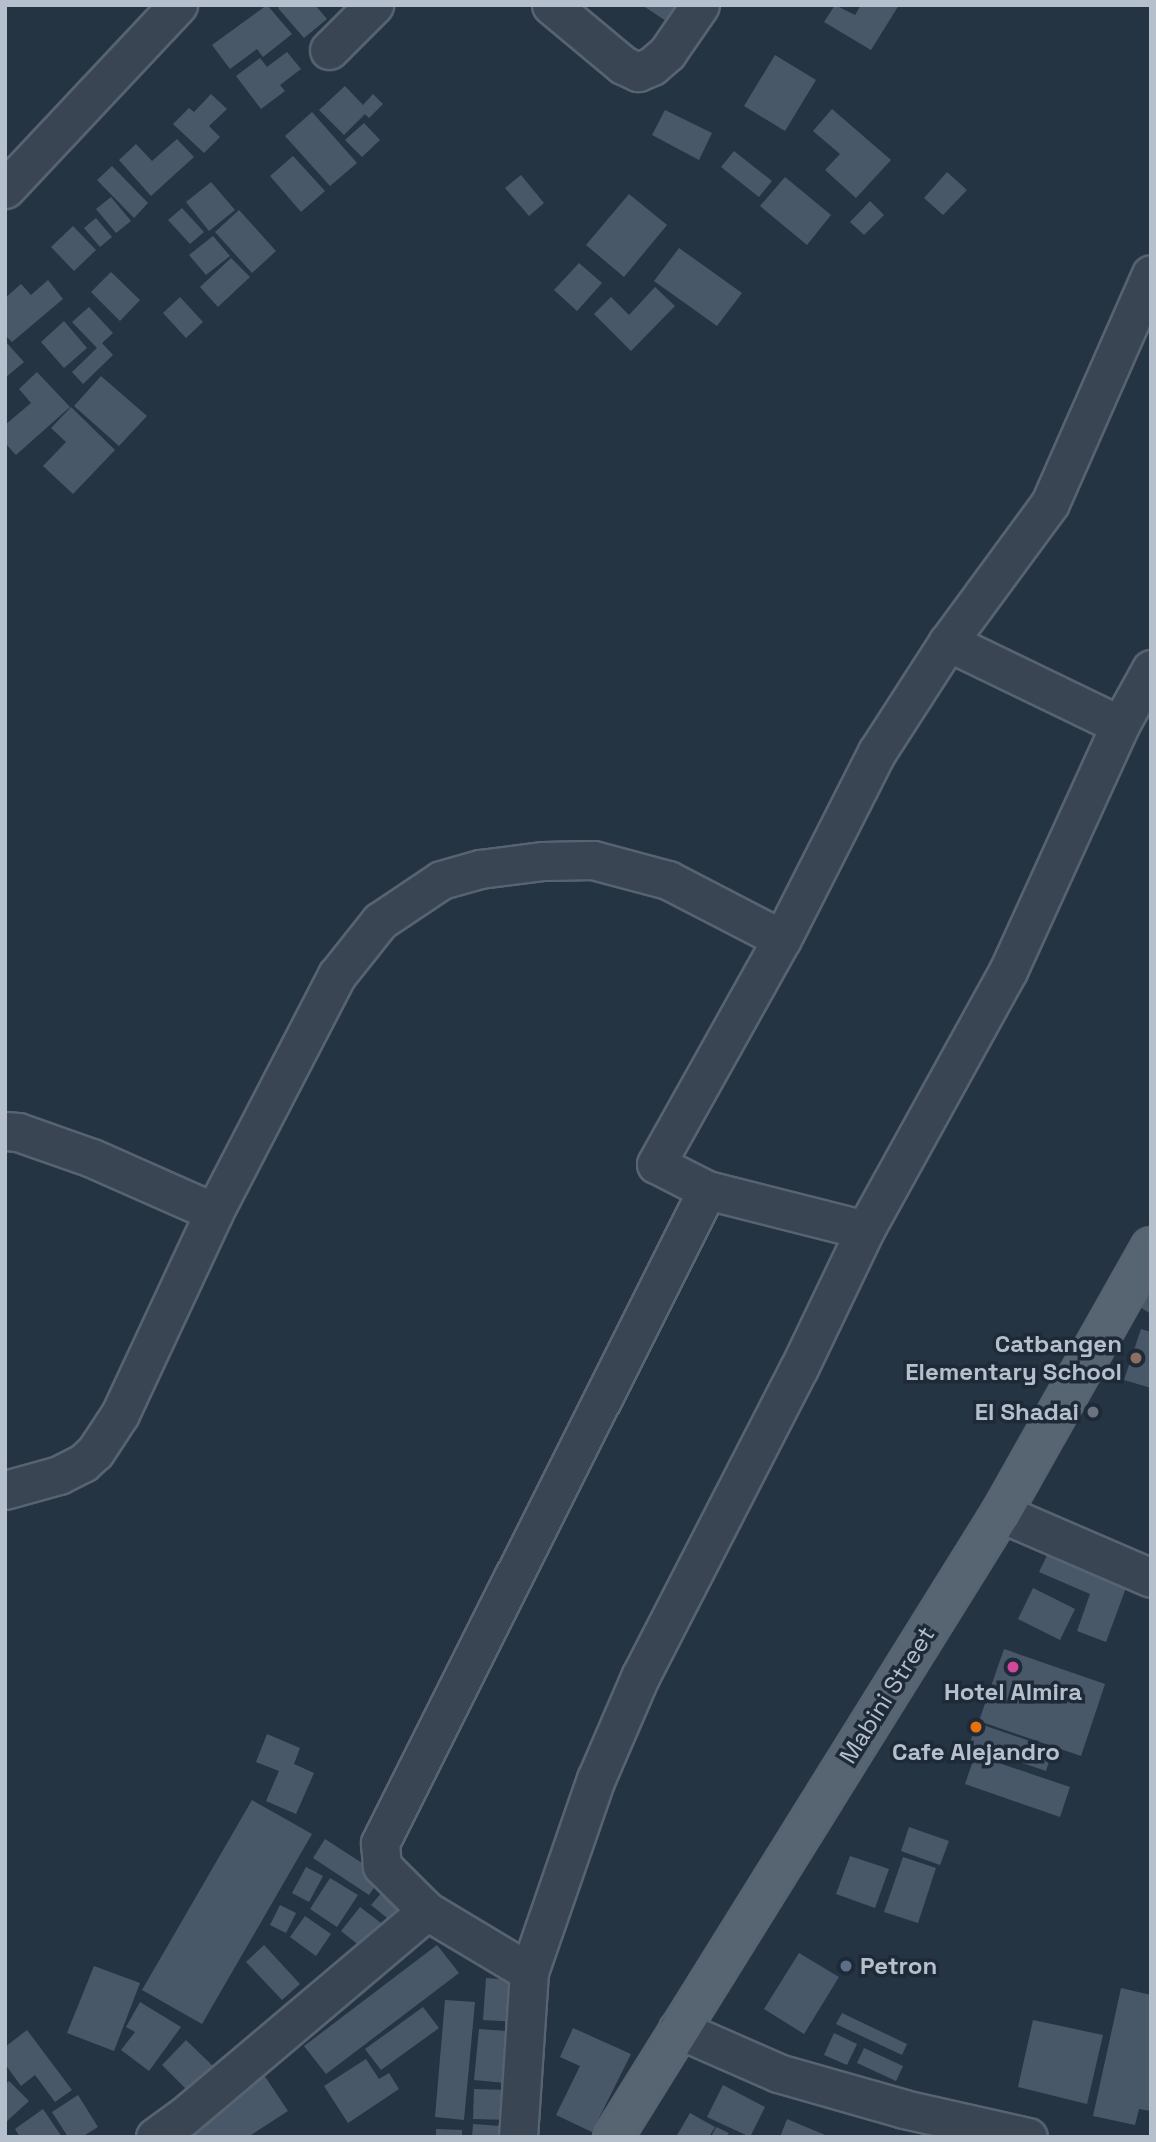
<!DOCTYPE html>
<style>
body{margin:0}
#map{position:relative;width:1156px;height:2142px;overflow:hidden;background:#253443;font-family:"Space Grotesk",sans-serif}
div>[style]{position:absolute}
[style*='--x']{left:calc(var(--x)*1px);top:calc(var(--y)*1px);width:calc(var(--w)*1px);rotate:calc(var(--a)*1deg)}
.building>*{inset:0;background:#495869}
.roads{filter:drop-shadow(2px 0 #576370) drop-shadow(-2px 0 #576370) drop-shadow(0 2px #576370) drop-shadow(0 -2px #576370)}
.minor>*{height:37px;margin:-18.5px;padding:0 18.5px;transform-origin:18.5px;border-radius:18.5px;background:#394552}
.major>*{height:38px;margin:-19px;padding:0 19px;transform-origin:19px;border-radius:19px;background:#576572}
.dots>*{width:19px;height:19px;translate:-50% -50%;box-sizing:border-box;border:4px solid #1e2a38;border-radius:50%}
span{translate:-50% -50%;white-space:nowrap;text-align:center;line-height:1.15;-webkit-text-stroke:7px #1e2a38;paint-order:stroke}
.poi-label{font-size:24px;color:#b6c0cc;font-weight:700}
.right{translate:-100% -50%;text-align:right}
.left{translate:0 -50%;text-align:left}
.street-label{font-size:24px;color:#b6c0cc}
.frame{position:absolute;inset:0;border:7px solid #b6c0cc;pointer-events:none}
</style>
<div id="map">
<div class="building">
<i style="clip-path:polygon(267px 5px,292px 34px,263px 57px,257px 49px,230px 69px,212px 45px)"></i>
<i style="clip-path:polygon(280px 5px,315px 5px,327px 19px,304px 38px,278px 8px)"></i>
<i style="clip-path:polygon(642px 5px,677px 5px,666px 21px)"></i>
<i style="clip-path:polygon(835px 5px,855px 15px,861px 5px,899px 5px,871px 50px,824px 22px)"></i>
<i style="clip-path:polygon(287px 52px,301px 69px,280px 85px,285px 91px,261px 109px,236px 76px,260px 58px,267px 67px)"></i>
<i style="clip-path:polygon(775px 55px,816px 80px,785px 131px,744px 106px)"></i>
<i style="clip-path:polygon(345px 86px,363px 105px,373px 94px,383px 104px,369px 118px,365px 114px,344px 135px,319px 110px)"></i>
<i style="clip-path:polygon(211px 94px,227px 109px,209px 126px,220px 137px,204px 153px,173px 124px,189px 108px,194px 112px)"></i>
<i style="clip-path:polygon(832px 109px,891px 160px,856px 198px,825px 170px,840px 154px,813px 131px)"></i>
<i style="clip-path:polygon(665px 110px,712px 133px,699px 160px,652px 135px)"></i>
<i style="clip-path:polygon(312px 112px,357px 163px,330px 186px,285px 136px)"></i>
<i style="clip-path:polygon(364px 123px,380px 140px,362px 157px,345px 140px)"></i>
<i style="clip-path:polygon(177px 139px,194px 157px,151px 196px,119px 160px,136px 144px,152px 161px)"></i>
<i style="clip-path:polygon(734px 151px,772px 181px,759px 197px,721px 167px)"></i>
<i style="clip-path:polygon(293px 156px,325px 191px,301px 212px,270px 176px)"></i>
<i style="clip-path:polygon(112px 166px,148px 203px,134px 218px,97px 180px)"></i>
<i style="clip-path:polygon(947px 172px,967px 190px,943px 215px,924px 198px)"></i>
<i style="clip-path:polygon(521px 175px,544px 203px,529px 216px,505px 188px)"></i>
<i style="clip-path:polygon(785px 177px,831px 215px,807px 245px,760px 206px)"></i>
<i style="clip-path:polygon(211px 182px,235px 210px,209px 231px,186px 202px)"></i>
<i style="clip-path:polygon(629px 194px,667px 225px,624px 277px,586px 245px)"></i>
<i style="clip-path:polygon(111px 197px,131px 221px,116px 233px,96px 209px)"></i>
<i style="clip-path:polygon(870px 201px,884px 215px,864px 235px,850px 222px)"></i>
<i style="clip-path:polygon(182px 208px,204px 232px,190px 244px,168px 220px)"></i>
<i style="clip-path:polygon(239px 210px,276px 251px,252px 273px,215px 232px)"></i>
<i style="clip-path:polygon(96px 218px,112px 237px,100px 247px,84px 228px)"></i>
<i style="clip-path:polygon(73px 226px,96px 250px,74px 271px,51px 247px)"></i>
<i style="clip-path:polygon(213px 236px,230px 256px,206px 275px,189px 255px)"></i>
<i style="clip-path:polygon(679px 248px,742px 293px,717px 326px,654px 281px)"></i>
<i style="clip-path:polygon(231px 258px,250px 277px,218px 307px,200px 287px)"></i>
<i style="clip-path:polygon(579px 263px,602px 283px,577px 311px,554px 290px)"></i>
<i style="clip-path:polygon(111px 272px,140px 300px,120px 321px,91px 292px)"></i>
<i style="clip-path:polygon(48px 280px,63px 299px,12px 342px,5px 335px,5px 298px,21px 284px,31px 295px)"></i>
<i style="clip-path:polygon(655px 287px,675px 306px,631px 351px,594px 314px,611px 297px,629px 315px)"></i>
<i style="clip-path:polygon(180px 297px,203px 322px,186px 338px,163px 313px)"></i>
<i style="clip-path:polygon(89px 307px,113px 333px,102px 343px,113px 355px,83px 384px,72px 372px,97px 348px,72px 322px)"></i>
<i style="clip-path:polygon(64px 321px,87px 348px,64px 368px,41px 342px)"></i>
<i style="clip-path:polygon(5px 341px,24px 362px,5px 378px)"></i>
<i style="clip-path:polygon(37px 372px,70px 407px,16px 455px,5px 443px,5px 425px,31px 403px,19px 389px)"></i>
<i style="clip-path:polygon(101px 376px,147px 416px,119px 446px,74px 406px)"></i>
<i style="clip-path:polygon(71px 407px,115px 450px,73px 494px,43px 466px,66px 442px,51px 428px)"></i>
<i style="clip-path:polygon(1151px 1290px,1151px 1314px,1140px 1307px)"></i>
<i style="clip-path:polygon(1141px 1329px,1151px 1332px,1151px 1388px,1124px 1380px)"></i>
<i style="clip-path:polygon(1053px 1543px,1130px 1577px,1106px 1642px,1077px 1631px,1090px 1594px,1039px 1572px)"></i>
<i style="clip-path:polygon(1033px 1588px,1075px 1609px,1060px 1640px,1018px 1619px)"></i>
<i style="clip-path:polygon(1004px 1649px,1105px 1684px,1081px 1756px,979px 1721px)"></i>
<i style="clip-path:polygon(977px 1723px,1053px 1749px,1046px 1771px,969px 1745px)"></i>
<i style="clip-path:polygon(267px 1734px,300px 1748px,294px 1764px,314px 1773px,296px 1814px,266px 1801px,279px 1771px,256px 1762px)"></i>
<i style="clip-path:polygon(975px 1755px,1070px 1787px,1060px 1817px,965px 1784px)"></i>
<i style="clip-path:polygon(252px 1800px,312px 1834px,202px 2024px,142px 1990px)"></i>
<i style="clip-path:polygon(909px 1827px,949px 1841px,940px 1865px,901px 1851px)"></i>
<i style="clip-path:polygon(325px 1839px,382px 1876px,369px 1895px,313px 1858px)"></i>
<i style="clip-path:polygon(850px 1856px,889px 1869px,875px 1908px,836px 1894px)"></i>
<i style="clip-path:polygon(903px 1857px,936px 1868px,918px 1923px,884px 1912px)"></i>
<i style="clip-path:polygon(306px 1867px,323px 1876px,309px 1902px,292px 1893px)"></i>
<i style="clip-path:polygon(330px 1878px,358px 1895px,337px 1927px,310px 1909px)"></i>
<i style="clip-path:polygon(390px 1883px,414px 1904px,396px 1925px,371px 1905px)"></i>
<i style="clip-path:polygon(280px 1905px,296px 1913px,286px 1933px,270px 1925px)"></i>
<i style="clip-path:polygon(360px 1907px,389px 1929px,370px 1954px,341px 1931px)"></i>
<i style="clip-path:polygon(305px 1916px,331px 1934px,316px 1956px,290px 1937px)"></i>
<i style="clip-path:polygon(264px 1945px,300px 1984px,282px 2000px,246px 1962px)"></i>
<i style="clip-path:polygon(437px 1945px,459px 1973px,326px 2074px,304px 2046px)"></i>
<i style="clip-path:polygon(799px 1953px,839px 1977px,804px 2034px,764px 2009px)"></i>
<i style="clip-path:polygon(94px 1966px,140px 1983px,114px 2051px,67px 2033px)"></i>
<i style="clip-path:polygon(486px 1978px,520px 1981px,517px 2022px,483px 2020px)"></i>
<i style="clip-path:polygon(1121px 1988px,1151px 1995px,1151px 2111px,1139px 2109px,1135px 2125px,1093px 2116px)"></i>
<i style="clip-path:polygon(445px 2000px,475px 2002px,464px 2120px,435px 2117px)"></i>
<i style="clip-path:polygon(140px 2002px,181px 2027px,149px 2071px,121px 2050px,135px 2032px,126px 2027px)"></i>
<i style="clip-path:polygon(423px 2007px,439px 2028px,381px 2070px,365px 2049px)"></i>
<i style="clip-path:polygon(842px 2013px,907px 2044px,902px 2055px,836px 2024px)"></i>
<i style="clip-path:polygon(1033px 2020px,1103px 2035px,1087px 2104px,1018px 2087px)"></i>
<i style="clip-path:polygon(573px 2028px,631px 2054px,592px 2132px,556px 2115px,580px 2066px,560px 2057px)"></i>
<i style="clip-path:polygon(479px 2029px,521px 2032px,516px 2084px,474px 2080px)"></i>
<i style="clip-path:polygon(27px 2030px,72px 2090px,55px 2102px,35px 2075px,21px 2086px,5px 2064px,5px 2047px)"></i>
<i style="clip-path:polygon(834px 2033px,857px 2044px,847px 2065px,824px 2055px)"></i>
<i style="clip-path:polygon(186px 2040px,217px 2070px,192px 2095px,162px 2065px)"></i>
<i style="clip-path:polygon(864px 2048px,903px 2066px,896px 2081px,857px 2063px)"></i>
<i style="clip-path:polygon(366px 2059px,379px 2079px,389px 2073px,399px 2089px,348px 2123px,324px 2086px)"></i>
<i style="clip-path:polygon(264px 2075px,288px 2111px,248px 2137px,171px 2137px)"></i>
<i style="clip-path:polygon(9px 2081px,29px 2101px,5px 2123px,5px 2084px)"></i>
<i style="clip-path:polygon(723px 2085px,765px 2107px,750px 2137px,707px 2117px)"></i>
<i style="clip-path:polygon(474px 2089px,512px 2090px,510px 2120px,473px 2119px)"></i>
<i style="clip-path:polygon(78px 2095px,98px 2127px,82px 2137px,68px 2137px,52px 2112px)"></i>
<i style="clip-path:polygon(43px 2109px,62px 2137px,20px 2137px,15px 2129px)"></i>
<i style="clip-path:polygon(690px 2113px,715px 2127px,709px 2137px,676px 2137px)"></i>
<i style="clip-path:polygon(787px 2119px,830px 2137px,780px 2137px)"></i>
<i style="clip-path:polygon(473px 2124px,514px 2127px,513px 2137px,472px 2137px)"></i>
<i style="clip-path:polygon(716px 2127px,729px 2133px,726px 2137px,711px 2137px)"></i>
<i style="clip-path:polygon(436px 2129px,462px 2130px,462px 2137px,436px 2137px)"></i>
</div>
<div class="roads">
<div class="minor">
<i style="--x:551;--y:5;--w:94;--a:39.8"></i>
<i style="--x:623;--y:65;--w:17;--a:25"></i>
<i style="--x:638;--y:72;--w:15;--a:-23"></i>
<i style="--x:652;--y:66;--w:20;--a:-41"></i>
<i style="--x:667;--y:53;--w:58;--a:-55.5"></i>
<i style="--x:329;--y:50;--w:64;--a:-45"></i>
<i style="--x:5;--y:189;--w:253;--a:-46.8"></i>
<i style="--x:948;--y:642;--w:191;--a:25.8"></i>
<i style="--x:5;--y:1131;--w:13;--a:4"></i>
<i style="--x:18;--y:1132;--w:78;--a:19.4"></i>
<i style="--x:92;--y:1158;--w:133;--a:23.9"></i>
<i style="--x:865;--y:1230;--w:163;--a:-165.8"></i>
<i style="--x:707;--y:1190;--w:57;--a:-153"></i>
<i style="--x:656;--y:1164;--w:258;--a:-60.8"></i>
<i style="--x:782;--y:939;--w:210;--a:-63.1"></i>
<i style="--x:877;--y:752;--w:131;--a:-57.2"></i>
<i style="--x:948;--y:642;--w:172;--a:-53.7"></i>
<i style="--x:1050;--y:503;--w:250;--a:-66.2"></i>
<i style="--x:5;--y:1490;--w:56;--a:-15.5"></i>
<i style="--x:59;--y:1475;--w:27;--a:-27"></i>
<i style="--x:83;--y:1463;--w:16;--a:-43"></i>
<i style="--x:95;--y:1452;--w:45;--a:-56.7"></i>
<i style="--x:120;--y:1414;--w:223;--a:-65"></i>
<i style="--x:214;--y:1212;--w:267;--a:-62.6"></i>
<i style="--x:337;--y:975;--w:69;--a:-51.5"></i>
<i style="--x:380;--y:921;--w:73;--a:-33.9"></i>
<i style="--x:441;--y:880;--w:41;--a:-15.8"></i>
<i style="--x:480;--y:869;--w:64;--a:-7.2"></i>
<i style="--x:543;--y:861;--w:50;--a:-1.1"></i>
<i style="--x:593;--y:860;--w:78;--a:14.9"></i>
<i style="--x:668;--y:880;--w:128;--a:27.4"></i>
<i style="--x:1001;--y:1513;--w:163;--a:23.4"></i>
<i style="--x:529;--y:1972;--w:119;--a:-149.1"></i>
<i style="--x:427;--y:1911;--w:64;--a:-135"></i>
<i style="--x:382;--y:1866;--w:23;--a:-95"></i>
<i style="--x:380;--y:1843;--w:730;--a:-63.4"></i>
<i style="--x:678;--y:2029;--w:109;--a:23.7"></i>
<i style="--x:778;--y:2073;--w:131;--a:15.9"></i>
<i style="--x:904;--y:2109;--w:127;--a:12.7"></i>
<i style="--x:155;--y:2137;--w:34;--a:-36"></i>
<i style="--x:183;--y:2117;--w:319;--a:-40.2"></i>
<i style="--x:518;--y:2137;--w:165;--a:-86.2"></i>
<i style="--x:529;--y:1972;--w:204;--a:-70.9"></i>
<i style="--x:596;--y:1779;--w:111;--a:-66.7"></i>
<i style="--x:640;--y:1677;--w:348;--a:-62.8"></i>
<i style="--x:799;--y:1368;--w:153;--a:-64.4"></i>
<i style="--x:865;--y:1230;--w:296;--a:-61.1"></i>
<i style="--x:1008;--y:971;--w:270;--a:-65.5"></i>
<i style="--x:1120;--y:725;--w:64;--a:-61"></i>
</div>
<div class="major">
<i style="--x:613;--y:2137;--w:735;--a:-58.13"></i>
<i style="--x:1001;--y:1513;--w:305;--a:-60.6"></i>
</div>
</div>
<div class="dots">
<i style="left:1136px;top:1358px;background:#8d6e63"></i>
<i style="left:1093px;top:1412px;background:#6b7280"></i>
<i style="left:1013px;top:1667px;background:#d1479c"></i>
<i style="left:976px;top:1727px;background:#e8710a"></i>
<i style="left:846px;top:1966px;background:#5c6f8a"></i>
</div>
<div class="poi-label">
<span class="right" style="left:1122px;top:1358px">Catbangen<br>Elementary School</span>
<span class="right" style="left:1079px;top:1412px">El Shadai</span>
<span style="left:1013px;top:1692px">Hotel Almira</span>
<span style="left:976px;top:1752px">Cafe Alejandro</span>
<span class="left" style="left:860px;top:1966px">Petron</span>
</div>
<div class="street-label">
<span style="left:887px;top:1695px;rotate:-58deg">Mabini Street</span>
</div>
<div class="frame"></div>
</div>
